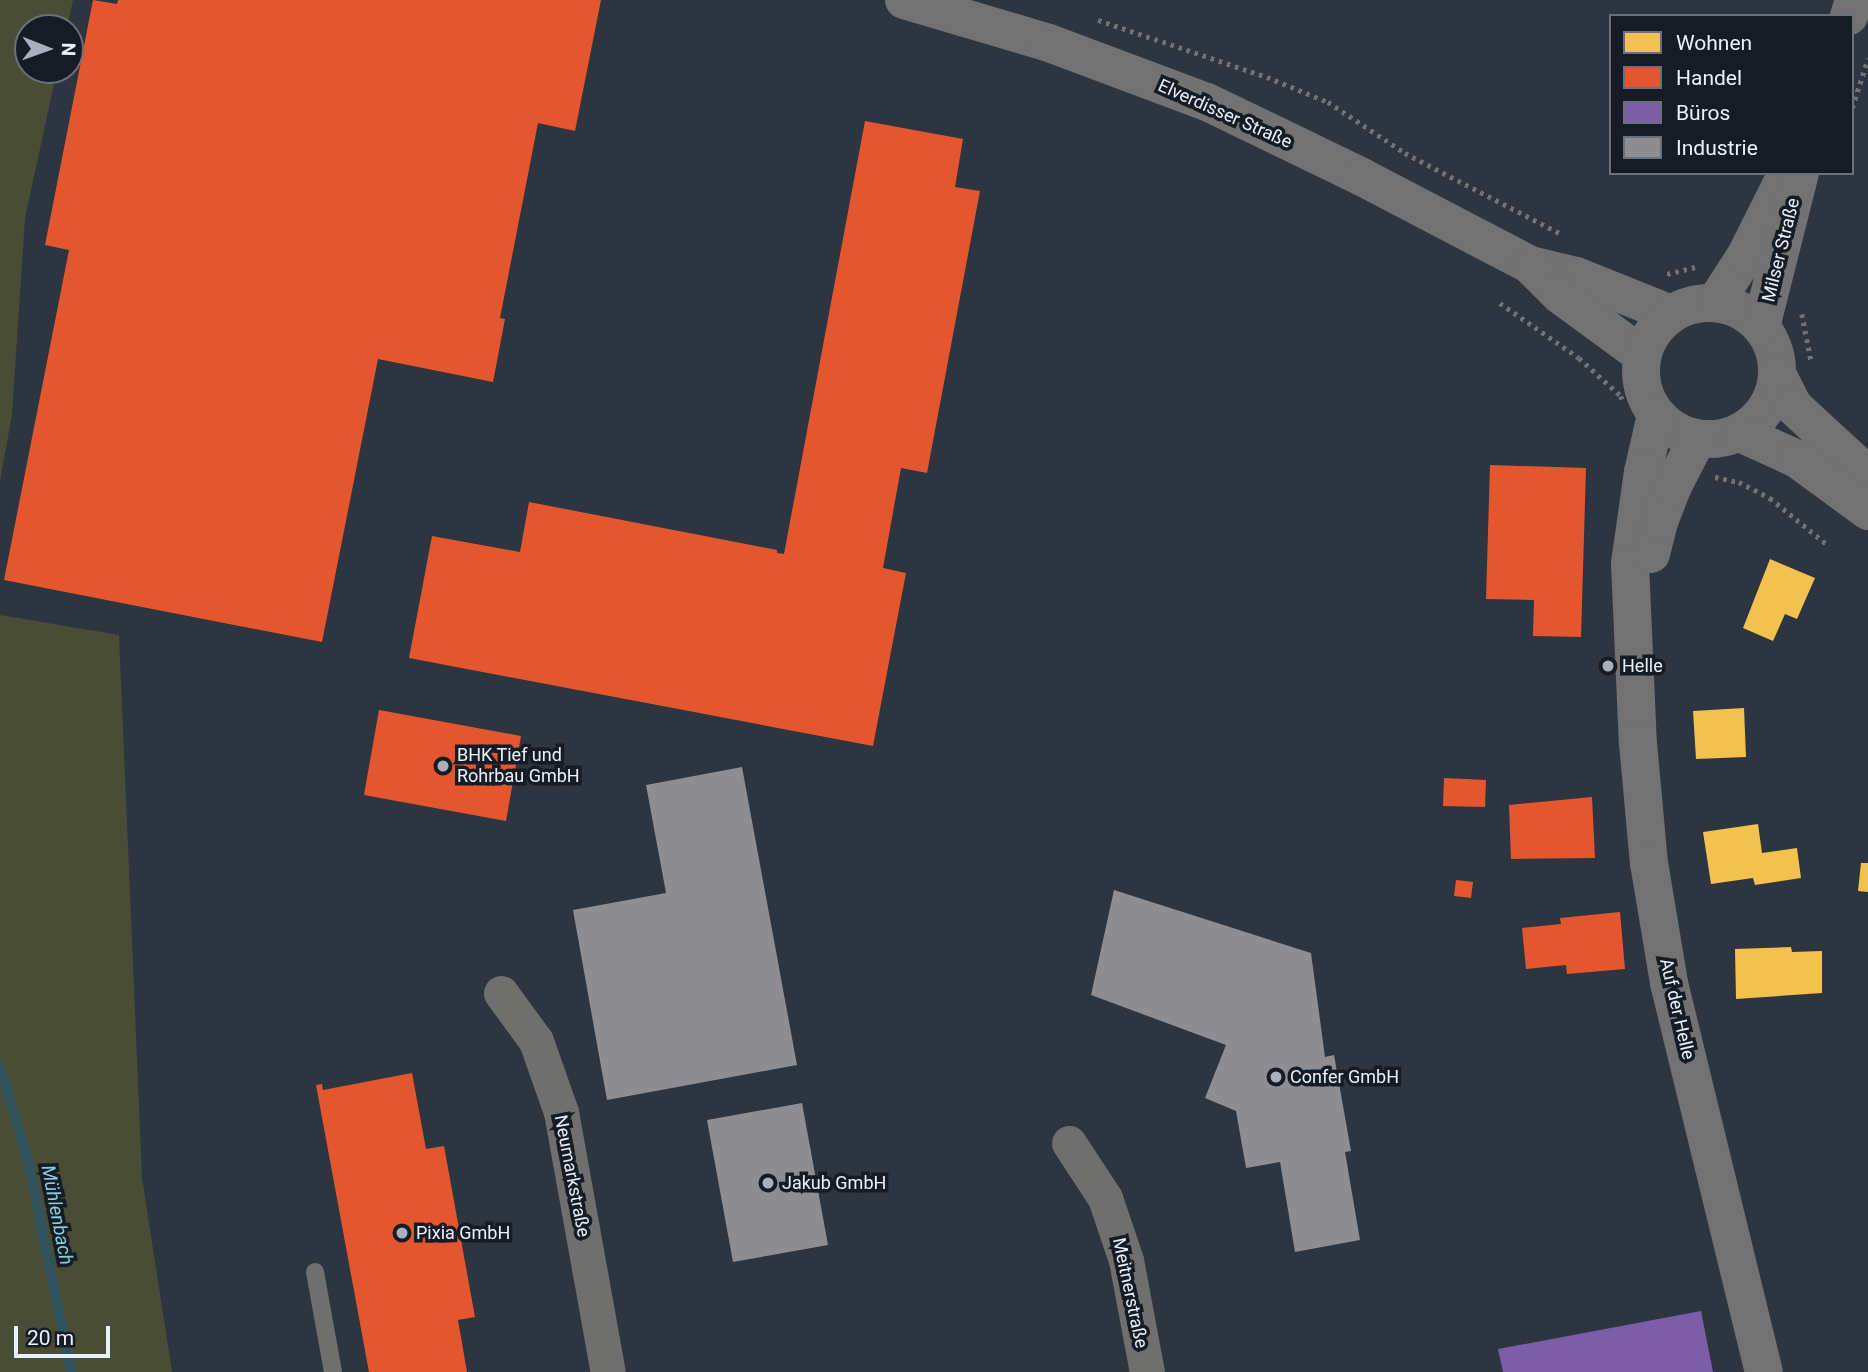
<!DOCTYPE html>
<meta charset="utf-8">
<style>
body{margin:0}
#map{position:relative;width:1868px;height:1372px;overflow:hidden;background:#2d3640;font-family:Roboto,sans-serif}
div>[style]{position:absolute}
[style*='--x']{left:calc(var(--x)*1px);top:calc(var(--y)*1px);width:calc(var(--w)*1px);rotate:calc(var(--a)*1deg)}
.green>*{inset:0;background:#4a4d36}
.homes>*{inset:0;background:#f2c14e}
.shops>*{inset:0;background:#e4572e}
.offices>*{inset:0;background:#7b5ea7}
.industry>*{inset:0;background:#8d8d92}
.stream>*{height:10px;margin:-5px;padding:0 5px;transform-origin:5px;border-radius:5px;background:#30545e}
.path>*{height:4.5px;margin-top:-2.25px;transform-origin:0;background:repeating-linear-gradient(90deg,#707274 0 3.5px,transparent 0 8.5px)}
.lane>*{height:18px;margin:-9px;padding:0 9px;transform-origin:9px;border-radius:9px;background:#6f6f6d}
.street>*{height:35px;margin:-17.5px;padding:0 17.5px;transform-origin:17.5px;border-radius:17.5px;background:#6f6f6d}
.secondary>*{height:38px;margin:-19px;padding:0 19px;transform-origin:19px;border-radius:19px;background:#717271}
.secondary>.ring{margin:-19px;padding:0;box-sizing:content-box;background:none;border:38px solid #717271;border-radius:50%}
.dots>*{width:19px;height:19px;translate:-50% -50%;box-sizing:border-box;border:4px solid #151c25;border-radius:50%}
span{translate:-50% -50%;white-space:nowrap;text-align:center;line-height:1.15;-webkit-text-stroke:7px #151c25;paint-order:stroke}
.street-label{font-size:18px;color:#e8f2ff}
.poi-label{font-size:18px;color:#e8f2ff}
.left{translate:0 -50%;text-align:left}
.water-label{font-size:19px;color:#85cee0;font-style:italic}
.legend{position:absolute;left:1609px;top:14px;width:245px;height:161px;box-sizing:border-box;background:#151c25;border:2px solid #69727c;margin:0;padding:9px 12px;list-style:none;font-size:21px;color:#e8f2ff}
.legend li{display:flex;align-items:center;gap:14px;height:35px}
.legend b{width:35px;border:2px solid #69727c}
.north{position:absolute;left:14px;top:14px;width:70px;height:70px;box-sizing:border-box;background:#151c25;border:2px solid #69727c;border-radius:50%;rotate:91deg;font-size:19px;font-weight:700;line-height:28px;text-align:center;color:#e8f2ff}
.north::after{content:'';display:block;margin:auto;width:24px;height:32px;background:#a7b0bc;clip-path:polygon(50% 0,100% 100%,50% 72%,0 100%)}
.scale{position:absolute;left:14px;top:1326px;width:96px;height:32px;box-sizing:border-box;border:4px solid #e8f2ff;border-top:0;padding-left:9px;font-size:21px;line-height:24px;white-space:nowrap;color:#e8f2ff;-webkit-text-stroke:5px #151c25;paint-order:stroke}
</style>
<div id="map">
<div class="green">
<i style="clip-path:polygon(0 0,73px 0,67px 28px,28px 28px,28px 70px,57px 70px,25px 218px,12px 414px,0 481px)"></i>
<i style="clip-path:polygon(0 615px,119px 635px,142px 1178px,172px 1372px,0 1372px)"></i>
</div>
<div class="homes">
<i style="clip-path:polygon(1770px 559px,1815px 578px,1797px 619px,1785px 614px,1773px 641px,1743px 628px)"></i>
<i style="clip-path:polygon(1744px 708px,1746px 757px,1696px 759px,1693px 711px)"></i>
<i style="clip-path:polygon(1758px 824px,1762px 853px,1797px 848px,1801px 878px,1755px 885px,1753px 878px,1711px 884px,1703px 832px)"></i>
<i style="clip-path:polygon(1861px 863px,1868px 863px,1868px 892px,1858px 891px)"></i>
<i style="clip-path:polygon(1791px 947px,1792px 952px,1822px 951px,1822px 993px,1736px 999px,1735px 949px)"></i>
</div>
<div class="shops">
<i style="clip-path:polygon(93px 0,117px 4px,118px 0,601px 0,575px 131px,538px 123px,500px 318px,505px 319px,493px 382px,378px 359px,322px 642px,4px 580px,69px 250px,45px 245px)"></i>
<i style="clip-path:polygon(865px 121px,963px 139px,955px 187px,980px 191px,927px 473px,901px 468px,883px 568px,906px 573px,873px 746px,409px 658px,432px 536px,520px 552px,529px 502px,777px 550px,777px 553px,784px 554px)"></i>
<i style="clip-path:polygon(1490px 465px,1586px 468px,1581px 637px,1533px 636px,1534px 600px,1486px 599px)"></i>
<i style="clip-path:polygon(379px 710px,521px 736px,506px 821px,364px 795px)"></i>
<i style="clip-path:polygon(1444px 778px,1486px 780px,1485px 807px,1443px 806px)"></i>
<i style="clip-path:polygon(1592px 797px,1595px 858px,1511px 859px,1509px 805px)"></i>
<i style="clip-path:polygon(1456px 880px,1473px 882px,1471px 898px,1454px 896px)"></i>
<i style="clip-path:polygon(1620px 912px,1625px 969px,1567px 974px,1566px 965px,1526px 969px,1522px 928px,1561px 924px,1560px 918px)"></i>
<i style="clip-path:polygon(412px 1073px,426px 1149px,444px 1146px,475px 1317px,458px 1320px,467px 1372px,369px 1372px,316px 1085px,322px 1084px,323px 1090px)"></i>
</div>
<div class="offices">
<i style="clip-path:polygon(1701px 1311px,1713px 1372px,1503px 1372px,1498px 1349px)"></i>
</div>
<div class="industry">
<i style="clip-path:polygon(742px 767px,797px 1065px,607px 1100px,573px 910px,666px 893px,646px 785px)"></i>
<i style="clip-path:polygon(1114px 890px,1311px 953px,1325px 1057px,1334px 1055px,1351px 1151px,1345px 1152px,1360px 1240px,1295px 1252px,1280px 1162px,1246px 1168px,1236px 1111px,1205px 1098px,1226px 1045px,1091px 995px)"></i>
<i style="clip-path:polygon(802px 1103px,828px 1245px,733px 1262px,707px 1120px)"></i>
</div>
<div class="stream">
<i style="--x:0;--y:1067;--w:97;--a:73.2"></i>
<i style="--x:28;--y:1160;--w:216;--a:78.5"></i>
</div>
<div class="path">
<i style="--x:1098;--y:20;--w:178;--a:18.6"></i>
<i style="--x:1267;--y:77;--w:66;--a:22.3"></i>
<i style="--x:1328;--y:102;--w:92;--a:33.5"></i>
<i style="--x:1405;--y:153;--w:176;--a:27.4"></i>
<i style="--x:1852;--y:108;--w:52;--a:-72.3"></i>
<i style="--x:1667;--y:274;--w:29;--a:-14"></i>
<i style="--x:1500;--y:303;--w:96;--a:34.8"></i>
<i style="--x:1579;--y:358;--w:57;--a:42.1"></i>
<i style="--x:1621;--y:396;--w:7;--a:74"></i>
<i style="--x:1802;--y:314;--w:47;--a:78.9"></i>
<i style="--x:1715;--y:477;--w:25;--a:12"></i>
<i style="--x:1739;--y:482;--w:35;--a:27"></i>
<i style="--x:1770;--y:498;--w:76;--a:39.1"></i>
</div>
<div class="lane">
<i style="--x:315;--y:1272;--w:102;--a:79.8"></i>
</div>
<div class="street">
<i style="--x:501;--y:993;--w:59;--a:53.9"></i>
<i style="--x:536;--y:1041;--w:75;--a:70.6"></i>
<i style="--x:561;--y:1112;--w:264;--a:79.8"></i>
<i style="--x:1069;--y:1143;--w:66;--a:56.8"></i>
<i style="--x:1105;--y:1198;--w:65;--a:71.3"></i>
<i style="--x:1126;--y:1260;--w:114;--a:79.4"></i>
</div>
<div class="secondary">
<i style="--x:904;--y:0;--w:151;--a:16.5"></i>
<i style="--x:1049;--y:43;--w:169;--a:20.5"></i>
<i style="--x:1207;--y:102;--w:172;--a:25.8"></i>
<i style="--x:1362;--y:177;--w:190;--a:27.6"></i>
<i style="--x:1530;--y:265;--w:47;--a:13.4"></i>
<i style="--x:1576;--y:276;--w:102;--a:21.8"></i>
<i style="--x:1849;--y:16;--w:17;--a:-73"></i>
<i style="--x:1534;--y:269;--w:37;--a:45"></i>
<i style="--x:1560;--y:295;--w:102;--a:36.2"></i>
<i class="ring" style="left:1641px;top:303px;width:98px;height:98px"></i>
<i style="--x:1715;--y:303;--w:57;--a:-57.1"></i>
<i style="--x:1746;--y:255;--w:78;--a:-63.4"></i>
<i style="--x:1761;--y:327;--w:159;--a:-75.8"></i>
<i style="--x:1777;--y:374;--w:36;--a:63"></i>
<i style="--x:1793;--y:406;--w:102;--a:42.6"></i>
<i style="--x:1656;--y:415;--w:58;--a:102.8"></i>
<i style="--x:1643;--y:472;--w:92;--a:98.1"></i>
<i style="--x:1630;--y:563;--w:180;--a:87.5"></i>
<i style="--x:1638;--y:743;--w:121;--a:84.8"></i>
<i style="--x:1649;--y:863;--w:122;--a:80.5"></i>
<i style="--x:1669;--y:983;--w:400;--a:76.3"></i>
<i style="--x:1740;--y:433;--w:63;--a:24.5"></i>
<i style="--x:1797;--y:459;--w:88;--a:36.2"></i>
<i style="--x:1651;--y:554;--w:33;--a:-76"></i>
<i style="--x:1659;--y:522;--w:39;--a:-69"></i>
<i style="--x:1673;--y:486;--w:53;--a:-62.9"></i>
</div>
<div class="dots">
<i style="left:1608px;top:666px;background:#a7b0bc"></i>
<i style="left:443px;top:766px;background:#a7b0bc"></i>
<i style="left:1276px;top:1077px;background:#a7b0bc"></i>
<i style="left:768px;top:1183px;background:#a7b0bc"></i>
<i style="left:402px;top:1233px;background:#a7b0bc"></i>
</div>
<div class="street-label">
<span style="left:1225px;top:114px;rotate:24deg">Elverdisser Straße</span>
<span style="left:1781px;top:250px;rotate:-76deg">Milser Straße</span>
<span style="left:1677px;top:1009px;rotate:77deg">Auf der Helle</span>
<span style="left:572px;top:1176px;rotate:79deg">Neumarkstraße</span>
<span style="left:1130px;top:1293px;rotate:78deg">Meitnerstraße</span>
</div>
<div class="poi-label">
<span class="left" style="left:1622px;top:666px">Helle</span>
<span class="left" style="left:457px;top:766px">BHK Tief und<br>Rohrbau GmbH</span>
<span class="left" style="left:1290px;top:1077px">Confer GmbH</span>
<span class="left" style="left:782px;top:1183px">Jakub GmbH</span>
<span class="left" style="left:416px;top:1233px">Pixia GmbH</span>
</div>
<div class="water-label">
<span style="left:57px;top:1215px;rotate:79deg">Mühlenbach</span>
</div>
<ul class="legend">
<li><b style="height:19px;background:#f2c14e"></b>Wohnen</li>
<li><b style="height:19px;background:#e4572e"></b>Handel</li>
<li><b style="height:19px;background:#7b5ea7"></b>Büros</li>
<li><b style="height:19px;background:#8d8d92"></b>Industrie</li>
</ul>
<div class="north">N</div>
<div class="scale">20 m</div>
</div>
